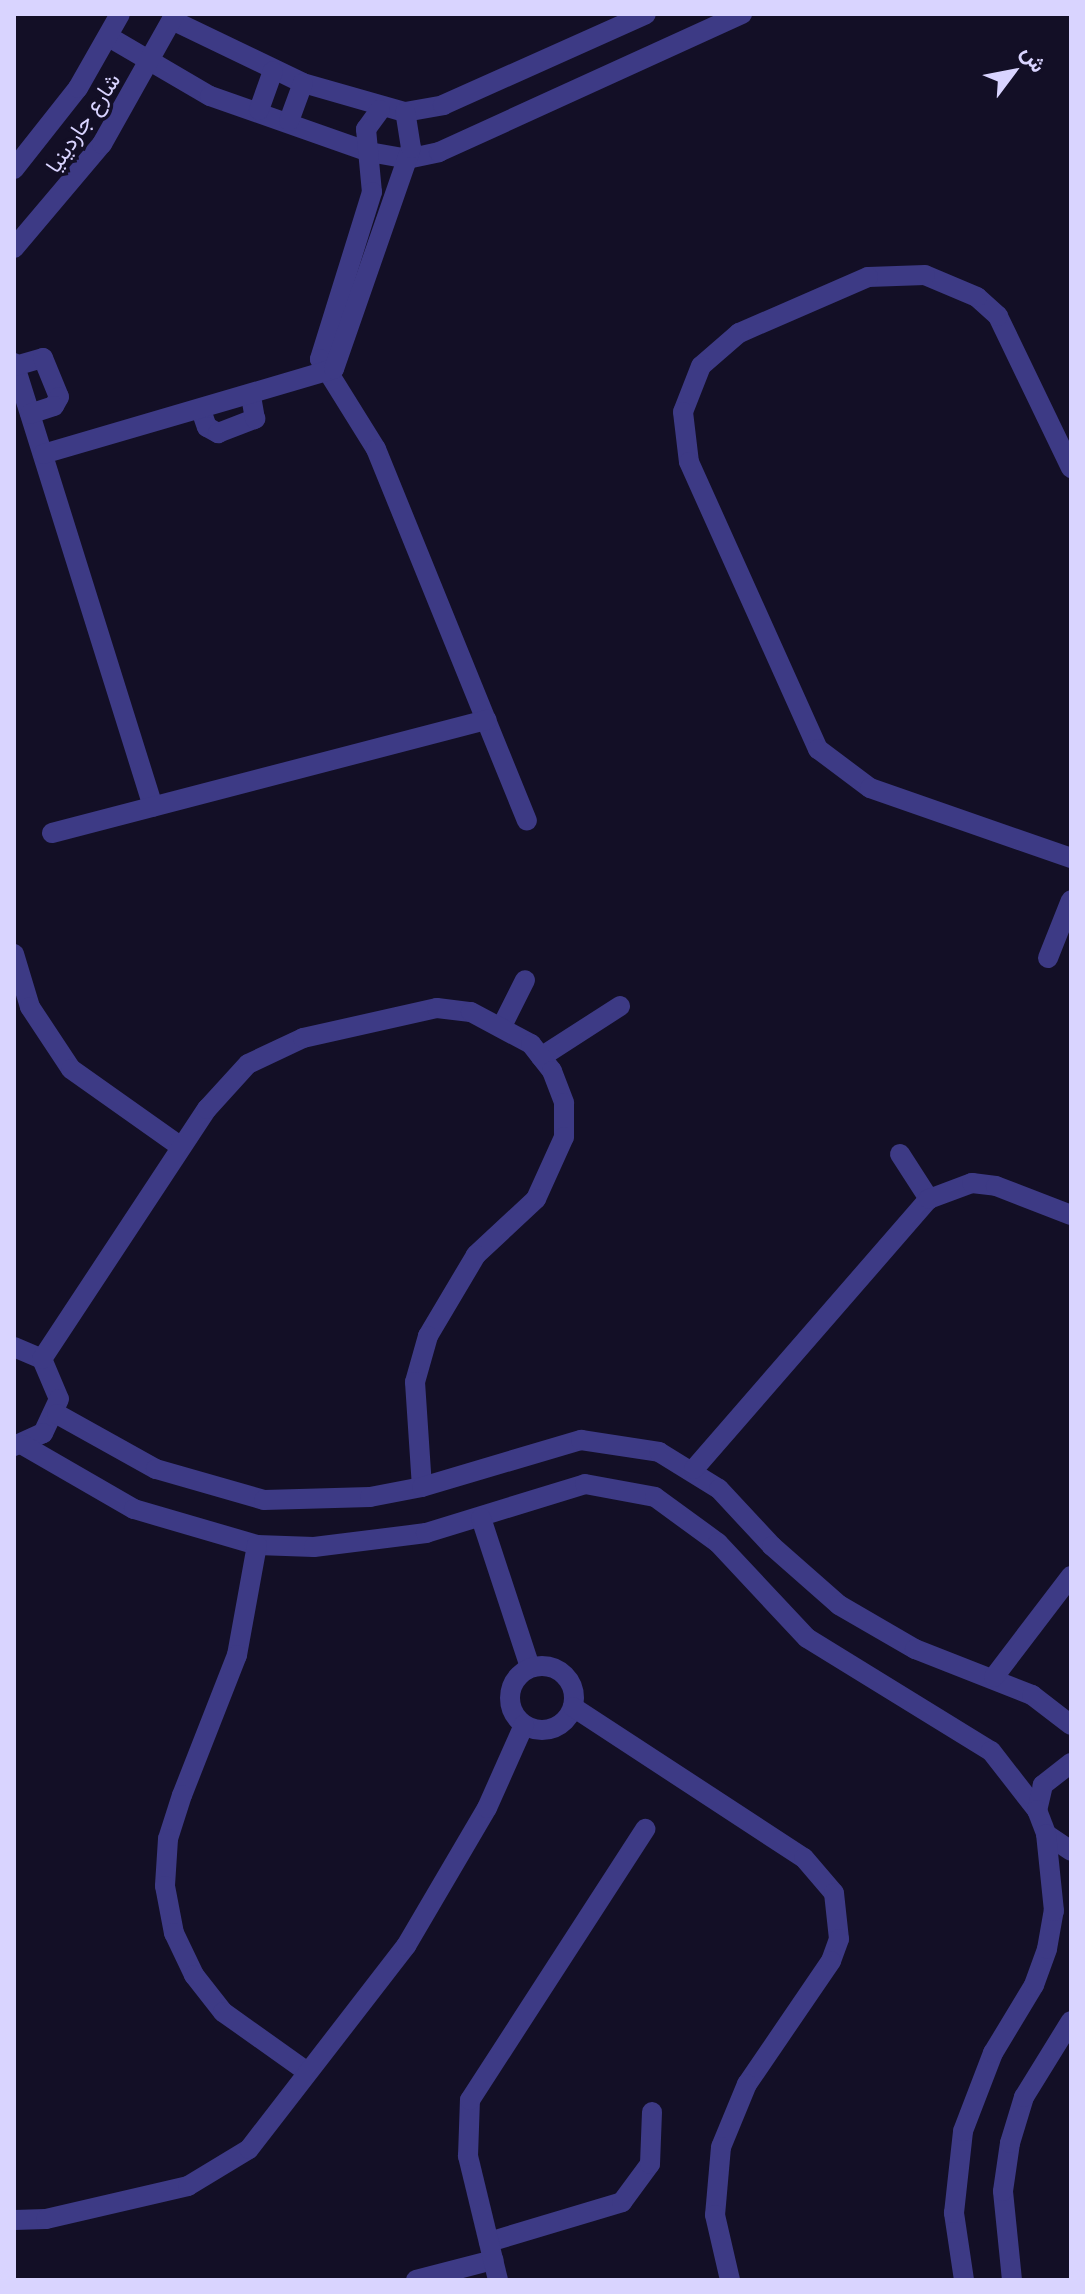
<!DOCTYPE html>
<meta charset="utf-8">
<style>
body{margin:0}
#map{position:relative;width:1085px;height:2294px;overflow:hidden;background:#130f26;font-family:Roboto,Vazirmatn,sans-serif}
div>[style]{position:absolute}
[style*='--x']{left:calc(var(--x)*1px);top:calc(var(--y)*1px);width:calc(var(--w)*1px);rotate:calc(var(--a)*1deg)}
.minor>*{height:20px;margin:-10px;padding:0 10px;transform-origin:10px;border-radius:10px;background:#3d3a85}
.minor>.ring{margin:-10px;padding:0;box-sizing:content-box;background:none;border:20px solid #3d3a85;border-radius:50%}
span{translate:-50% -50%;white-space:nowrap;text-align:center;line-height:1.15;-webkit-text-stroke:7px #130f26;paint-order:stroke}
.street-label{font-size:22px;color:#d9d4ff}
.frame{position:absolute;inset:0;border:16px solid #d9d4ff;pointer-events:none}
.north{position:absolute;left:973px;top:32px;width:80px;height:80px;-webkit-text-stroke:6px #130f26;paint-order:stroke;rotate:58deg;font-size:22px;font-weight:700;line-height:32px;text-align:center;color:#d9d4ff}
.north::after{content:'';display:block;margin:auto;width:28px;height:36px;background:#d9d4ff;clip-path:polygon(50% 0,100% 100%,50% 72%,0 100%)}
</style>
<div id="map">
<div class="minor">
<i style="--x:172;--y:20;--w:145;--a:25.7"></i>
<i style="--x:303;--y:83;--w:106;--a:15.9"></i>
<i style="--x:405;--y:112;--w:39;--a:-10"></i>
<i style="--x:443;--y:105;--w:222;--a:-24.1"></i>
<i style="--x:109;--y:37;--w:117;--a:30.3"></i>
<i style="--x:210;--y:96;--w:169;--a:19.4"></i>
<i style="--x:369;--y:152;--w:39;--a:10"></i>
<i style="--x:407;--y:159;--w:33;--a:-12"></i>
<i style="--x:439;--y:152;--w:333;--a:-24.5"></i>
<i style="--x:259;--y:110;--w:41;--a:-70.3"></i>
<i style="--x:380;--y:110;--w:24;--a:126"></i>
<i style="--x:366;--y:129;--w:63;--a:84.6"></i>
<i style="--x:372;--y:192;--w:175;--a:107.3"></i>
<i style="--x:320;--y:359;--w:106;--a:58.1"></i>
<i style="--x:376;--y:449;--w:401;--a:67.9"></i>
<i style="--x:289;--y:121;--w:40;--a:-69.8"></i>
<i style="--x:14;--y:169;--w:103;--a:-51.7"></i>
<i style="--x:78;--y:88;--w:85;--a:-60.4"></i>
<i style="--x:14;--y:248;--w:136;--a:-49.8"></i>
<i style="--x:102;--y:144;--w:149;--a:-60.7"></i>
<i style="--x:14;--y:363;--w:465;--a:72.6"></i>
<i style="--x:15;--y:366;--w:29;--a:-16"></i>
<i style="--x:43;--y:358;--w:42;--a:67.7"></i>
<i style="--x:59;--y:397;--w:10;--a:119"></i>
<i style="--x:54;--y:406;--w:25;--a:162"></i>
<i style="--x:201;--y:410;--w:18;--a:71"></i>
<i style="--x:207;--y:427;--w:13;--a:29"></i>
<i style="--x:218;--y:433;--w:40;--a:-21"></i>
<i style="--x:255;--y:419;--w:23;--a:-100"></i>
<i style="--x:43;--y:454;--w:303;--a:-16.3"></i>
<i style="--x:334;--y:369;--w:234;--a:-70.8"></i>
<i style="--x:411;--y:148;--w:36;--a:-99"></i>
<i style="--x:1071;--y:468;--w:169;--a:-115.7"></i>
<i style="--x:998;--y:316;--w:28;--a:-138"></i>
<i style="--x:977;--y:297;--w:56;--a:-157.1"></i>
<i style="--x:925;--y:275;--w:57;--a:178"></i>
<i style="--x:868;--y:277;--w:141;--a:156.5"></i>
<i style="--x:739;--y:333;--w:50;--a:139"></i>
<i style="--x:701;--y:366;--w:49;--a:111.4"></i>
<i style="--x:683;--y:412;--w:50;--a:83.2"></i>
<i style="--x:689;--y:462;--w:315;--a:65.8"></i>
<i style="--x:818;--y:749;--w:65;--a:36.9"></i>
<i style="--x:870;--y:788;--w:213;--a:19.2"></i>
<i style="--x:52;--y:833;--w:449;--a:-14.6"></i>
<i style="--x:14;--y:954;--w:55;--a:73.2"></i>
<i style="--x:30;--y:1007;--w:74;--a:56.5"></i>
<i style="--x:71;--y:1069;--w:135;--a:35.3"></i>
<i style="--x:1048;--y:958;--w:62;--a:-68.4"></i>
<i style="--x:503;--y:1024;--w:49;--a:-63.4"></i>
<i style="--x:541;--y:1057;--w:94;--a:-32.8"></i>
<i style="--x:900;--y:1154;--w:54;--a:57.2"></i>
<i style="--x:14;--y:1347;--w:30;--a:23"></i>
<i style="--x:42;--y:1359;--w:43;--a:67"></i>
<i style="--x:59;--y:1399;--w:38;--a:115"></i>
<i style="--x:43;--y:1433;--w:32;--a:156"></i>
<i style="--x:42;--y:1359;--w:300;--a:-56.6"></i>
<i style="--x:207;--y:1109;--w:61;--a:-47.7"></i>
<i style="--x:248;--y:1064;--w:61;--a:-25.3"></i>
<i style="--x:303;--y:1038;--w:137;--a:-12.6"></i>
<i style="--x:437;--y:1008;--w:34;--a:7"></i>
<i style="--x:471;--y:1012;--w:68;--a:28.1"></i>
<i style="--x:531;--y:1044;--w:34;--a:52"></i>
<i style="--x:552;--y:1071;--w:34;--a:69"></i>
<i style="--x:564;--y:1103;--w:34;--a:90"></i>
<i style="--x:564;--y:1137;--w:68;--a:114.3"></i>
<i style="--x:536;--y:1199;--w:82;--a:137"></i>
<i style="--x:476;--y:1255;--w:94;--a:120.7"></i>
<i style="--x:428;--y:1336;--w:48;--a:105.8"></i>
<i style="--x:415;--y:1382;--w:105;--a:86.2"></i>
<i style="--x:57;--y:1414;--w:113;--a:29.1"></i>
<i style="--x:156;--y:1469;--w:112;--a:16"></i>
<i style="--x:264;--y:1500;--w:106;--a:-1.6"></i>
<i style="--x:370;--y:1497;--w:53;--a:-10.9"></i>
<i style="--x:422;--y:1487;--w:166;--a:-16.5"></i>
<i style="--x:581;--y:1440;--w:79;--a:8.7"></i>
<i style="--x:659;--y:1452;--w:70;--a:31.7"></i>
<i style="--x:719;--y:1489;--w:78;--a:47.1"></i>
<i style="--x:772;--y:1546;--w:89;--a:41.4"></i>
<i style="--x:839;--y:1605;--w:88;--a:30.1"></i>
<i style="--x:915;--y:1649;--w:126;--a:21.5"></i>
<i style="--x:1032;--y:1695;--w:49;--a:37.6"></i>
<i style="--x:23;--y:1445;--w:128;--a:30"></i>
<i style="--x:134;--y:1509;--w:128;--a:16.3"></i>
<i style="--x:257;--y:1545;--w:57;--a:2"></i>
<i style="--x:314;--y:1547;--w:113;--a:-7.1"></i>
<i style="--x:426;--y:1533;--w:166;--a:-17.1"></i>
<i style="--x:585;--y:1484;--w:71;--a:10.5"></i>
<i style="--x:655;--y:1497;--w:78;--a:36.1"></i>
<i style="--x:718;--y:1543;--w:130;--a:46.9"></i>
<i style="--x:807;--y:1638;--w:216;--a:31.6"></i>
<i style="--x:991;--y:1751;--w:75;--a:52.1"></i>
<i style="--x:694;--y:1469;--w:358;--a:-49"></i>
<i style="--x:929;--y:1199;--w:46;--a:-20.4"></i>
<i style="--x:972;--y:1183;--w:24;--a:7"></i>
<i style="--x:996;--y:1186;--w:80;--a:21.1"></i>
<i style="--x:481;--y:1518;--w:157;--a:71.8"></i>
<i style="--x:257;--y:1545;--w:112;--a:100.3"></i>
<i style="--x:237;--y:1655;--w:150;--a:111.4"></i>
<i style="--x:182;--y:1795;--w:46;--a:107.7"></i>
<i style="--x:168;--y:1839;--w:47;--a:93.7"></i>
<i style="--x:165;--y:1886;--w:48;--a:79.2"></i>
<i style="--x:174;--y:1933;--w:47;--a:64.5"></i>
<i style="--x:194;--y:1975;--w:47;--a:51.9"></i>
<i style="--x:223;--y:2012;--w:102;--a:35.4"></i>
<i class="ring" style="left:510px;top:1666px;width:44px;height:44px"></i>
<i style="--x:994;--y:1677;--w:127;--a:-52.7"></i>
<i style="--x:573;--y:1707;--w:276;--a:33.2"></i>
<i style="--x:804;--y:1858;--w:46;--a:49.4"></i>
<i style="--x:834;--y:1893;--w:46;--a:83.8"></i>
<i style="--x:839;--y:1939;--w:23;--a:110"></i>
<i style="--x:831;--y:1961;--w:149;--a:124.3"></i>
<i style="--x:747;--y:2084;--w:68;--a:112.4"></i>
<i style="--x:721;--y:2147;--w:68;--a:95"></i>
<i style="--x:715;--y:2215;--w:67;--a:77"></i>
<i style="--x:1071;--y:1763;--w:36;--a:142"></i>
<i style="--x:1043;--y:1785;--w:26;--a:103"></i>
<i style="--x:1037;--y:1810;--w:26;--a:69"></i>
<i style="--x:1046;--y:1834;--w:30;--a:34"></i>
<i style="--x:14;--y:2220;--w:32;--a:-2"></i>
<i style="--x:46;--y:2219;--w:146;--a:-13.1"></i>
<i style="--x:188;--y:2186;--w:71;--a:-31.2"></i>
<i style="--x:249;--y:2149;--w:257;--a:-52.3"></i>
<i style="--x:406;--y:1946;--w:160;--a:-59.6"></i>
<i style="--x:487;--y:1808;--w:91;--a:-66"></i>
<i style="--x:489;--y:2242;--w:139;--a:-16.7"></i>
<i style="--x:622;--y:2202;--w:47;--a:-53.6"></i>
<i style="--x:650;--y:2164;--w:52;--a:-87.8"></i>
<i style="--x:416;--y:2280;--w:80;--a:-14.6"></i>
<i style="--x:498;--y:2280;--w:128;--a:-103.6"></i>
<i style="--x:468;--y:2156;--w:56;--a:-88"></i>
<i style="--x:470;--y:2100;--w:323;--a:-57.1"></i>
<i style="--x:964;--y:2280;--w:68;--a:-98.5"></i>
<i style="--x:954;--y:2213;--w:82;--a:-83.7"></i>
<i style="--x:963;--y:2131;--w:84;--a:-69"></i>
<i style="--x:993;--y:2053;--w:79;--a:-58.9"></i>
<i style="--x:1034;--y:1985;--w:38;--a:-70"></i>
<i style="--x:1047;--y:1949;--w:39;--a:-80"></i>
<i style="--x:1054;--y:1911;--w:77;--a:-95.9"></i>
<i style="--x:1012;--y:2280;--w:89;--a:-95.8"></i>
<i style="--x:1003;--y:2191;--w:49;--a:-81.7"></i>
<i style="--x:1010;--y:2143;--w:48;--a:-73.1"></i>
<i style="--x:1024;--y:2097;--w:89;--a:-58.3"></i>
</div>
<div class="street-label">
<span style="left:83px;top:123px;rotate:-56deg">شارع جاردينيا</span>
</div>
<div class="frame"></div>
<div class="north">ش</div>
</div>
